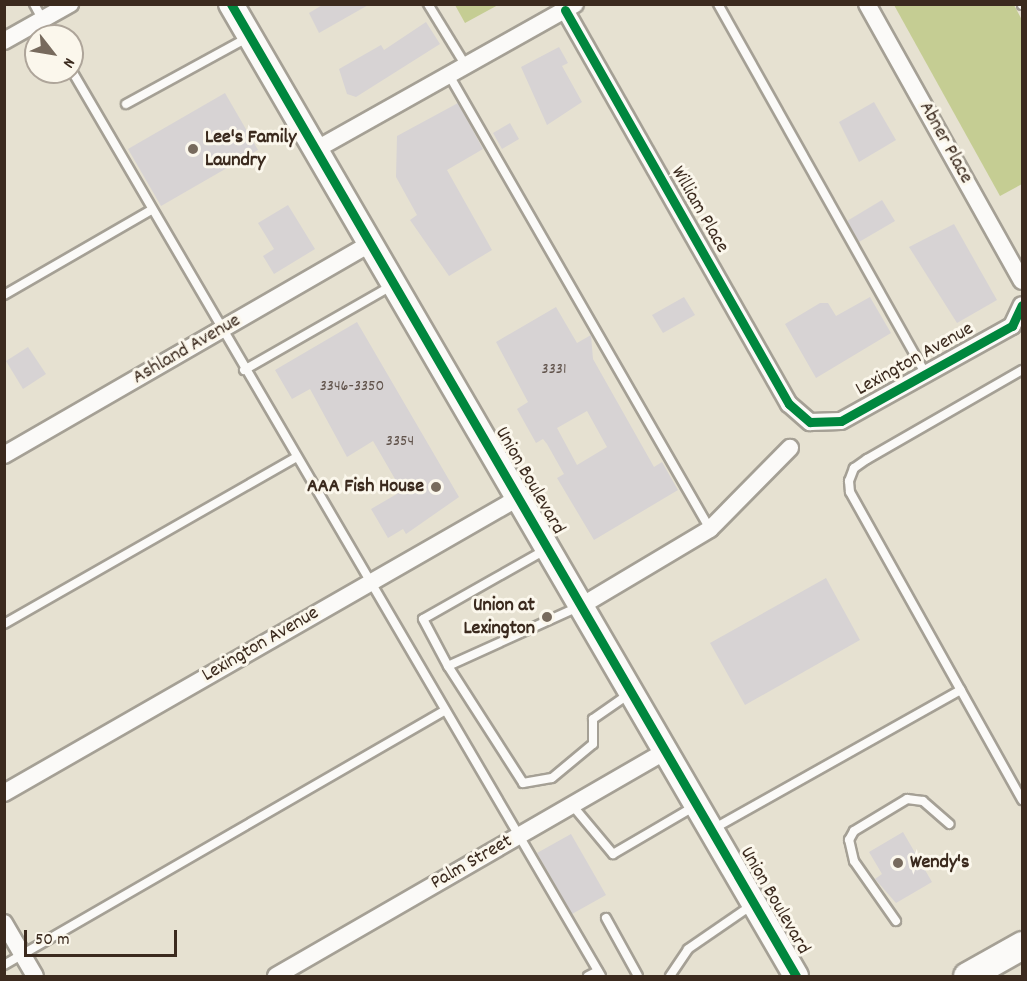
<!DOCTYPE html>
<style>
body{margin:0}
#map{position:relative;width:1027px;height:981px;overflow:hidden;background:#e6e1d1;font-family:Dekko,sans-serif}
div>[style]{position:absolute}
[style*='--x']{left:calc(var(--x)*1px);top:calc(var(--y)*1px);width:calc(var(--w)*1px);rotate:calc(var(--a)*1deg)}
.green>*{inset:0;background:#c5cd93}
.building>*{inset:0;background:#d7d3d4}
.roads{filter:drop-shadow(2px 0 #a5a095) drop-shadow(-2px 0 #a5a095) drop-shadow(0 2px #a5a095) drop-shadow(0 -2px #a5a095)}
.lane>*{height:8px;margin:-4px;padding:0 4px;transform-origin:4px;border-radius:4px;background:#fbfaf8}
.street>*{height:16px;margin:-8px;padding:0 8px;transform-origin:8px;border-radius:8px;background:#fbfaf8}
.secondary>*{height:24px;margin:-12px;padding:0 12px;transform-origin:12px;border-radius:12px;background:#fbfaf8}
.primary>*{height:27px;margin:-13.5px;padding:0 13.5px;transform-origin:13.5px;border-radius:13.5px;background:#fbfaf8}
.cycleway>*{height:9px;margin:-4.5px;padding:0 4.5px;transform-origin:4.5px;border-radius:4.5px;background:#00873e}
.dots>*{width:16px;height:16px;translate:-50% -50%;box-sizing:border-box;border:3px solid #fbf7ec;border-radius:50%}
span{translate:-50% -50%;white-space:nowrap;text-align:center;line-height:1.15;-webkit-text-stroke:6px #fbf7ec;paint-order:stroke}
.number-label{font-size:16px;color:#62544c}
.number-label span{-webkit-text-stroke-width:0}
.poi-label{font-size:20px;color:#3b2a1e;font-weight:700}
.left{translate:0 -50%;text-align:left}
.right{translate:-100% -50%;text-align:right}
.street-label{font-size:20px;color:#3b2a1e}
.frame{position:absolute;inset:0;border:6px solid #3b2a1e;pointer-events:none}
.north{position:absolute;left:24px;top:24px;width:60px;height:60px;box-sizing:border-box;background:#fbf7ec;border:2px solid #aea59a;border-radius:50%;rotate:121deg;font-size:16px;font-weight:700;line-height:24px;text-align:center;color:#3b2a1e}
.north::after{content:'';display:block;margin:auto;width:21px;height:27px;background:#776a5d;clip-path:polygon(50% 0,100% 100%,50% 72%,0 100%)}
.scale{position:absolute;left:24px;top:930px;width:153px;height:27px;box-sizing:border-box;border:3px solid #3b2a1e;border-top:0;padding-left:8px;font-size:18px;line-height:21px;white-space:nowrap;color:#3b2a1e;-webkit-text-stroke:4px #fbf7ec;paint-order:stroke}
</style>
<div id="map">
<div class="green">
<i style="clip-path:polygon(455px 5px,498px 5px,465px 23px)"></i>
<i style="clip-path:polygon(894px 5px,1014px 5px,1022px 20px,1022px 184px,1000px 196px)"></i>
</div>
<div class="building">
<i style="clip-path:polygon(324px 4px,370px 4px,319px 33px,309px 13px)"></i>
<i style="clip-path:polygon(426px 22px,440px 44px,356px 97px,347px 94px,339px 69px,381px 45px,384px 50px)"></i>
<i style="clip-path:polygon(559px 47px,568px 63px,562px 66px,582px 102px,547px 125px,521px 67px)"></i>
<i style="clip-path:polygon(225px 93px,258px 150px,161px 206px,128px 149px)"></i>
<i style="clip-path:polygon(874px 102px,896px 140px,859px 162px,839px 122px)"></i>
<i style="clip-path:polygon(458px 103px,483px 149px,447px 170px,492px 250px,449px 276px,410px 220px,417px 215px,396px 177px,397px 136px)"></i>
<i style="clip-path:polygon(510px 123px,519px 139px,502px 149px,493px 133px)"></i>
<i style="clip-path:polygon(882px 200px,895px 221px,859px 242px,847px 221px)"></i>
<i style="clip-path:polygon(288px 205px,315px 249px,274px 274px,263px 256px,274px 249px,258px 223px)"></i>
<i style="clip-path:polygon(954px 224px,997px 300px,957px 323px,909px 247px)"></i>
<i style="clip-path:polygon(684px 297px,695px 315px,663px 333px,652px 315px)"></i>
<i style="clip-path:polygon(870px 297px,891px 333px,816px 378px,785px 324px,820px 303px,828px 303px,836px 316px)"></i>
<i style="clip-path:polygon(evenodd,556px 307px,577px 343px,591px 335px,593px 359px,654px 467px,662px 462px,678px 490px,594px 540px,557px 478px,564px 474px,547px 444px,543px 439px,536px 443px,517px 409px,528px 402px,496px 342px,556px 307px,587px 411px,607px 447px,577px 465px,557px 428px,587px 411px)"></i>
<i style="clip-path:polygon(357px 322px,459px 497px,406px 534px,403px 529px,388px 538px,371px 509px,402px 491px,373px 441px,347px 457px,310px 389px,292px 399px,275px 370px)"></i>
<i style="clip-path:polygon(28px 347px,46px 374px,23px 389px,6px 361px)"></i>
<i style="clip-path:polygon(826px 578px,860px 640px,745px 705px,710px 643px)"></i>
<i style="clip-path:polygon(903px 832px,932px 882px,896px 903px,875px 879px,882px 874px,869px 852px)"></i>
<i style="clip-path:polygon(571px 834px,606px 895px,572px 914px,537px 853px)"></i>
</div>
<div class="roads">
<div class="lane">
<i style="--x:34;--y:4;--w:37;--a:61"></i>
<i style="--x:428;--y:4;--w:73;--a:58.5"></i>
<i style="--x:718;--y:4;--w:424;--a:60.7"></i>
<i style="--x:1022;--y:4;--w:1;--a:90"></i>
<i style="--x:72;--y:71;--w:1048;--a:59.69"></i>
<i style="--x:449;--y:75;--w:524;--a:60.11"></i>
<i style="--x:126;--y:104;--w:140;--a:-28.6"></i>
<i style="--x:4;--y:295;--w:170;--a:-30"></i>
<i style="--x:244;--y:370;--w:172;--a:-29.7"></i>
<i style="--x:1022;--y:370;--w:179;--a:150.1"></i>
<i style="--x:867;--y:459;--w:16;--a:145"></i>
<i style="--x:854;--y:468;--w:14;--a:111"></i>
<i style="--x:849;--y:481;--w:11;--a:85"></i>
<i style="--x:850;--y:492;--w:353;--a:60.8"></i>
<i style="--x:545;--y:550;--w:140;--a:150.5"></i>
<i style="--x:423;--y:619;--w:53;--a:62"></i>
<i style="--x:448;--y:666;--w:145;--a:-24.4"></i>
<i style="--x:4;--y:624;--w:335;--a:-29.7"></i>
<i style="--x:448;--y:666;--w:139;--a:57.3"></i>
<i style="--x:523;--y:783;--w:29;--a:-10"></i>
<i style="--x:552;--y:778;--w:53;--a:-39.7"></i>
<i style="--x:593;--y:744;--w:25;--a:-90"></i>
<i style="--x:593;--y:719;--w:44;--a:-34.8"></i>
<i style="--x:572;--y:805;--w:64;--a:50.1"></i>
<i style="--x:613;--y:854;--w:95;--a:-30.3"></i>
<i style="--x:713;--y:829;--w:284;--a:-29.3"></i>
<i style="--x:606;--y:918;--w:66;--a:61.1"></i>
<i style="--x:896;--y:921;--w:73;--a:-125"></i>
<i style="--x:854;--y:861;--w:22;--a:-103"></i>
<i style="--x:849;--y:840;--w:10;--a:-61"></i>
<i style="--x:854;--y:831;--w:62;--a:-31.1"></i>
<i style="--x:907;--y:799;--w:16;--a:7"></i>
<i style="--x:923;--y:801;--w:35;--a:41"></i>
<i style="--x:4;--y:965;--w:508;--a:-30"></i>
<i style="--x:588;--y:976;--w:11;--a:-27"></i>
<i style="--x:670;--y:976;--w:32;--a:-56"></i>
<i style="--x:688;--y:949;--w:78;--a:-34.5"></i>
</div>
<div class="street">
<i style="--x:867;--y:4;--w:317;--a:60.8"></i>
<i style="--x:565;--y:10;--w:453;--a:60.4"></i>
<i style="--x:789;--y:404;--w:28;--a:41"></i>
<i style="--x:810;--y:422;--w:31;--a:-2"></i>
<i style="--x:841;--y:421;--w:196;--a:-29.1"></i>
<i style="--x:1012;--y:326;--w:23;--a:-65"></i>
<i style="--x:4;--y:41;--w:76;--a:-29.3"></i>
<i style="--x:315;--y:150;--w:298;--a:-29.3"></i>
<i style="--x:4;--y:455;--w:422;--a:-30"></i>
<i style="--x:581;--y:606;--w:150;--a:-30.8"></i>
<i style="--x:710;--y:529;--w:114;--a:-45.4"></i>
<i style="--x:4;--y:793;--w:593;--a:-29.85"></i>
<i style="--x:4;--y:923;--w:61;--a:59.7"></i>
<i style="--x:276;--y:976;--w:452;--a:-30"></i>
</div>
<div class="secondary">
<i style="--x:231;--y:4;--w:1124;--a:59.83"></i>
</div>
<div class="primary">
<i style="--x:967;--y:976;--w:63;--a:-29.4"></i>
</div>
</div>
<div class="cycleway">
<i style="--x:231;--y:4;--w:1124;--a:59.83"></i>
<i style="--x:565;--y:10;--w:453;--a:60.4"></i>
<i style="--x:789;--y:404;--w:28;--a:41"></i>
<i style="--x:810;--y:422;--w:31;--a:-2"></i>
<i style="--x:841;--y:421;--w:196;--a:-29.1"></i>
<i style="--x:1012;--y:326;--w:23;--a:-65"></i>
</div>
<div class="dots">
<i style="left:193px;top:149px;background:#776a5d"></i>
<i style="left:436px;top:487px;background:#776a5d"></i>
<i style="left:547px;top:617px;background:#776a5d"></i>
<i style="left:898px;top:863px;background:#776a5d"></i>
</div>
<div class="number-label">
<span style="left:554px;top:370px">3331</span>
<span style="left:352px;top:387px">3346-3350</span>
<span style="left:400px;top:442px">3354</span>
</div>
<div class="poi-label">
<span class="left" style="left:205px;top:150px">Lee's Family<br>Laundry</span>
<span class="right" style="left:424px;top:487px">AAA Fish House</span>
<span class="right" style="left:535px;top:618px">Union at<br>Lexington</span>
<span class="left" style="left:910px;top:863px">Wendy's</span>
</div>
<div class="street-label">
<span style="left:945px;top:143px;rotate:61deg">Abner Place</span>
<span style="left:699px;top:210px;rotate:60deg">William Place</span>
<span style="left:187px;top:350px;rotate:-30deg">Ashland Avenue</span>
<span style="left:915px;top:360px;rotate:-29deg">Lexington Avenue</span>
<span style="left:529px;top:481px;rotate:60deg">Union Boulevard</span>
<span style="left:261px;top:645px;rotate:-30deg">Lexington Avenue</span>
<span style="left:472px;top:863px;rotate:-30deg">Palm Street</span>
<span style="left:774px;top:901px;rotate:60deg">Union Boulevard</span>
</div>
<div class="frame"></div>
<div class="north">N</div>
<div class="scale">50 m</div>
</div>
